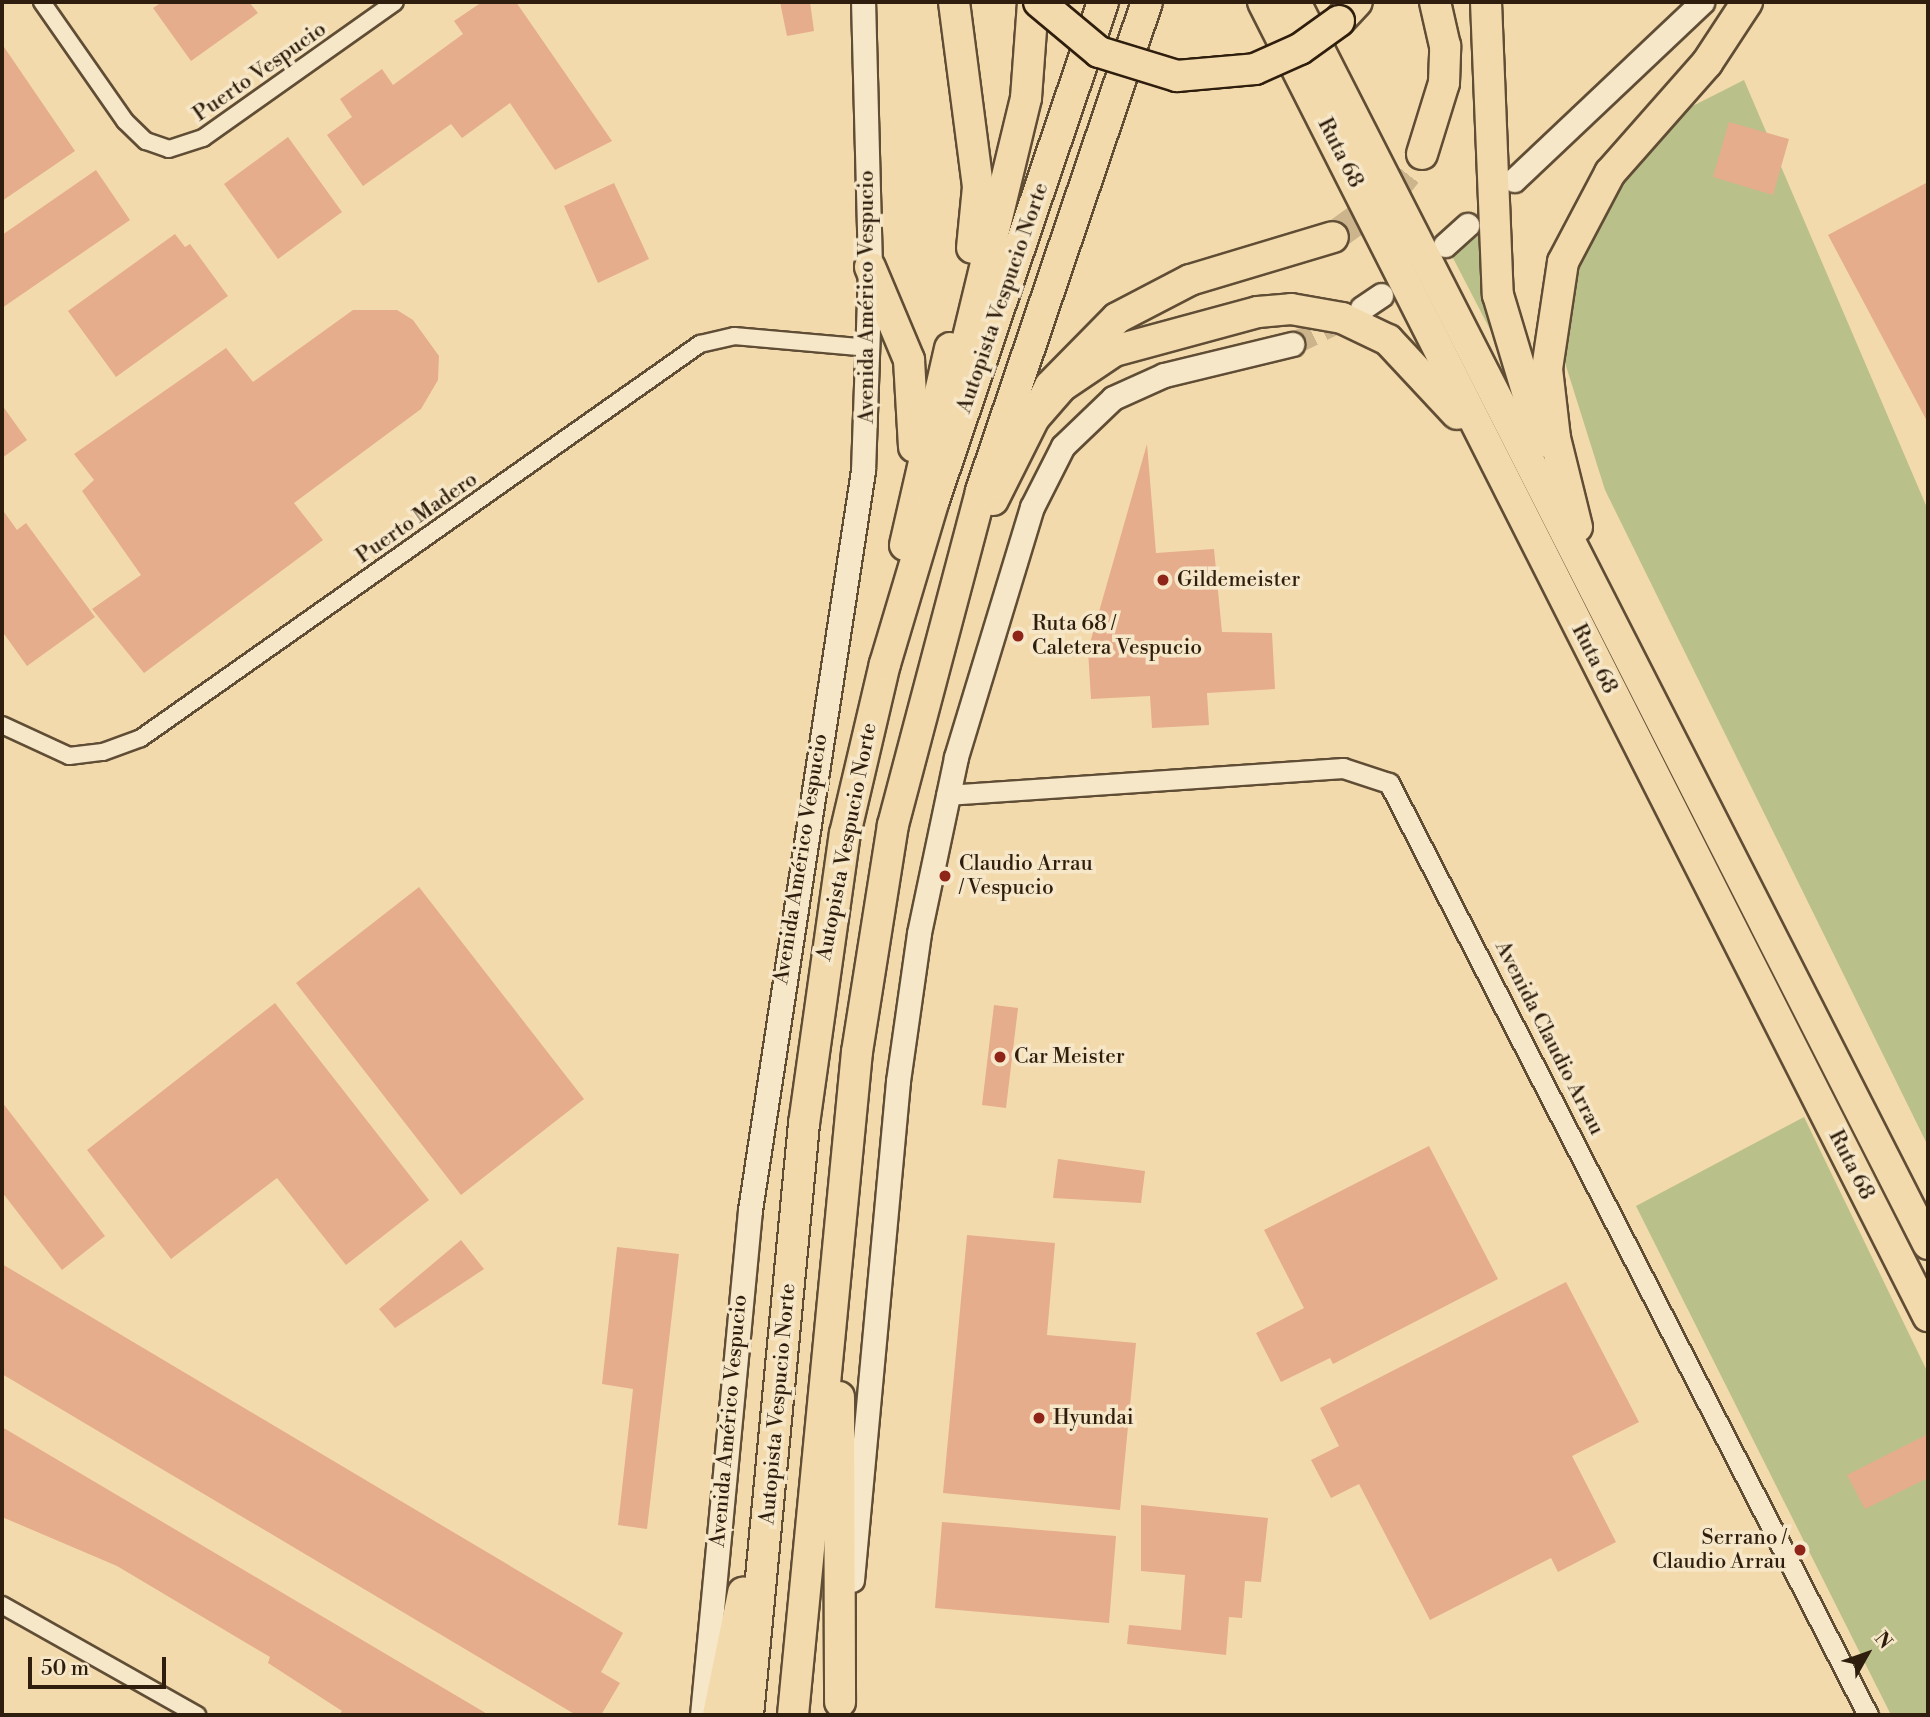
<!DOCTYPE html>
<meta charset="utf-8">
<style>
body{margin:0}
#map{position:relative;width:1930px;height:1717px;overflow:hidden;background:#f3daac;font-family:"Libre Bodoni",serif}
div>[style]{position:absolute}
[style*='--x']{left:calc(var(--x)*1px);top:calc(var(--y)*1px);width:calc(var(--w)*1px);rotate:calc(var(--a)*1deg)}
.green>*{inset:0;background:#bac089}
.building>*{inset:0;background:#e5ad8b}
.secondary-tunnel>*{height:23px;margin-top:-11.5px;transform-origin:0;background:repeating-linear-gradient(90deg,#ccb48c 0 23px,transparent 0 34px)}
.motorway-tunnel>*{height:30px;margin-top:-15px;transform-origin:0;background:repeating-linear-gradient(90deg,#ccb48c 0 30px,transparent 0 45px)}
.roads{filter:drop-shadow(2px 0 #604d35) drop-shadow(-2px 0 #604d35) drop-shadow(0 2px #604d35) drop-shadow(0 -2px #604d35)}
.minor>*{height:16px;margin:-8px;padding:0 8px;transform-origin:8px;border-radius:8px;background:#f7e7c9}
.tertiary>*{height:19px;margin:-9.5px;padding:0 9.5px;transform-origin:9.5px;border-radius:9.5px;background:#f7e7c9}
.secondary>*{height:23px;margin:-11.5px;padding:0 11.5px;transform-origin:11.5px;border-radius:11.5px;background:#f7e7c9}
.motorway>*{height:30px;margin:-15px;padding:0 15px;transform-origin:15px;border-radius:15px;background:#f3daac}
.bridges{filter:drop-shadow(2px 0 #2f1e0d) drop-shadow(-2px 0 #2f1e0d) drop-shadow(0 2px #2f1e0d) drop-shadow(0 -2px #2f1e0d)}
.motorway-bridge>*{height:30px;margin:-15px;padding:0 15px;transform-origin:15px;border-radius:15px;background:#f3daac}
.dots>*{width:19px;height:19px;translate:-50% -50%;box-sizing:border-box;border:4px solid #f7e7c9;border-radius:50%}
span{translate:-50% -50%;white-space:nowrap;text-align:center;line-height:1.15;-webkit-text-stroke:7px #f7e7c9;paint-order:stroke}
.street-label{font-size:21px;color:#2f1e0d}
.poi-label{font-size:21px;color:#2f1e0d}
.left{translate:0 -50%;text-align:left}
.right{translate:-100% -50%;text-align:right}
.frame{position:absolute;inset:0;border:4px solid #2f1e0d;pointer-events:none}
.north{position:absolute;left:1832px;top:1619px;width:70px;height:70px;-webkit-text-stroke:5px #f7e7c9;paint-order:stroke;rotate:50deg;font-size:19px;font-weight:700;line-height:28px;text-align:center;color:#2f1e0d}
.north::after{content:'';display:block;margin:auto;width:24px;height:32px;background:#2f1e0d;clip-path:polygon(50% 0,100% 100%,50% 72%,0 100%)}
.scale{position:absolute;left:28px;top:1657px;width:138px;height:32px;box-sizing:border-box;border:4px solid #2f1e0d;border-top:0;padding-left:9px;font-size:21px;line-height:24px;white-space:nowrap;color:#2f1e0d;-webkit-text-stroke:5px #f7e7c9;paint-order:stroke}
</style>
<div id="map">
<div class="green">
<i style="clip-path:polygon(1744px 80px,1928px 510px,1928px 1146px,1605px 490px,1566px 366px,1564px 310px,1591px 218px,1659px 123px)"></i>
<i style="clip-path:polygon(1483px 231px,1496px 341px,1453px 258px)"></i>
<i style="clip-path:polygon(1804px 1117px,1928px 1373px,1928px 1715px,1891px 1715px,1636px 1206px)"></i>
</div>
<div class="building">
<i style="clip-path:polygon(162px 2px,249px 2px,258px 13px,191px 61px,153px 8px)"></i>
<i style="clip-path:polygon(482px 2px,516px 2px,612px 141px,555px 170px,510px 103px,462px 138px,451px 124px,363px 186px,327px 135px,352px 117px,340px 99px,382px 69px,393px 85px,463px 34px,454px 21px)"></i>
<i style="clip-path:polygon(780px 2px,810px 2px,814px 31px,787px 36px)"></i>
<i style="clip-path:polygon(2px 44px,75px 151px,2px 201px)"></i>
<i style="clip-path:polygon(1729px 122px,1789px 139px,1773px 195px,1713px 177px)"></i>
<i style="clip-path:polygon(288px 137px,342px 212px,278px 259px,224px 184px)"></i>
<i style="clip-path:polygon(96px 170px,130px 220px,2px 308px,2px 235px)"></i>
<i style="clip-path:polygon(1928px 182px,1928px 423px,1828px 235px)"></i>
<i style="clip-path:polygon(614px 183px,649px 259px,598px 283px,564px 206px)"></i>
<i style="clip-path:polygon(175px 234px,185px 247px,190px 244px,228px 296px,116px 377px,68px 311px)"></i>
<i style="clip-path:polygon(353px 310px,397px 310px,413px 320px,439px 356px,438px 380px,421px 409px,294px 503px,323px 540px,144px 673px,92px 609px,141px 575px,82px 491px,94px 480px,74px 454px,226px 348px,253px 382px)"></i>
<i style="clip-path:polygon(2px 405px,27px 440px,2px 458px)"></i>
<i style="clip-path:polygon(1147px 444px,1156px 553px,1214px 549px,1222px 632px,1272px 633px,1275px 689px,1207px 693px,1209px 725px,1152px 728px,1150px 696px,1091px 699px,1088px 650px)"></i>
<i style="clip-path:polygon(2px 509px,17px 530px,26px 523px,95px 617px,27px 666px,2px 631px)"></i>
<i style="clip-path:polygon(419px 887px,584px 1099px,461px 1195px,296px 983px)"></i>
<i style="clip-path:polygon(275px 1003px,429px 1200px,346px 1265px,277px 1178px,171px 1259px,87px 1150px)"></i>
<i style="clip-path:polygon(994px 1005px,1018px 1008px,1006px 1108px,982px 1105px)"></i>
<i style="clip-path:polygon(2px 1102px,105px 1236px,62px 1270px,2px 1192px)"></i>
<i style="clip-path:polygon(1429px 1146px,1498px 1279px,1333px 1364px,1330px 1358px,1281px 1382px,1256px 1333px,1304px 1308px,1264px 1230px)"></i>
<i style="clip-path:polygon(1058px 1159px,1145px 1171px,1141px 1203px,1053px 1198px)"></i>
<i style="clip-path:polygon(967px 1235px,1055px 1243px,1047px 1335px,1136px 1343px,1120px 1510px,943px 1493px)"></i>
<i style="clip-path:polygon(461px 1240px,484px 1269px,395px 1328px,379px 1309px)"></i>
<i style="clip-path:polygon(617px 1247px,679px 1254px,647px 1529px,618px 1525px,633px 1389px,602px 1384px)"></i>
<i style="clip-path:polygon(2px 1264px,623px 1633px,601px 1672px,620px 1683px,601px 1715px,576px 1715px,2px 1374px)"></i>
<i style="clip-path:polygon(1566px 1282px,1639px 1422px,1572px 1456px,1616px 1542px,1558px 1572px,1551px 1558px,1430px 1620px,1359px 1484px,1331px 1498px,1311px 1460px,1339px 1446px,1320px 1408px)"></i>
<i style="clip-path:polygon(2px 1427px,489px 1715px,339px 1715px,342px 1711px,268px 1663px,270px 1657px,117px 1566px,2px 1517px)"></i>
<i style="clip-path:polygon(1928px 1434px,1928px 1478px,1865px 1509px,1847px 1475px)"></i>
<i style="clip-path:polygon(1141px 1505px,1268px 1518px,1261px 1582px,1245px 1581px,1242px 1618px,1229px 1617px,1226px 1655px,1127px 1644px,1129px 1625px,1181px 1630px,1185px 1575px,1141px 1571px)"></i>
<i style="clip-path:polygon(942px 1522px,1116px 1536px,1109px 1623px,935px 1608px)"></i>
</div>
<div class="secondary-tunnel">
<i style="--x:1292;--y:344;--w:64;--a:-26.2"></i>
</div>
<div class="motorway-tunnel">
<i style="--x:1333;--y:237;--w:68;--a:-36"></i>
<i style="--x:1388;--y:197;--w:55;--a:-51.7"></i>
</div>
<div class="roads">
<div class="minor">
<i style="--x:42;--y:2;--w:145;--a:55.1"></i>
<i style="--x:125;--y:121;--w:29;--a:44"></i>
<i style="--x:146;--y:141;--w:24;--a:19"></i>
<i style="--x:169;--y:149;--w:36;--a:-18"></i>
<i style="--x:203;--y:138;--w:235;--a:-35.3"></i>
<i style="--x:2;--y:725;--w:74;--a:24.8"></i>
<i style="--x:69;--y:756;--w:34;--a:-7"></i>
<i style="--x:103;--y:752;--w:40;--a:-20.2"></i>
<i style="--x:141;--y:738;--w:684;--a:-35.18"></i>
<i style="--x:700;--y:344;--w:35;--a:-13"></i>
<i style="--x:734;--y:336;--w:136;--a:5.1"></i>
<i style="--x:2;--y:1605;--w:224;--a:29.4"></i>
</div>
<div class="tertiary">
<i style="--x:946;--y:795;--w:398;--a:-3.9"></i>
<i style="--x:1343;--y:768;--w:48;--a:18.1"></i>
<i style="--x:1389;--y:783;--w:1048;--a:62.8"></i>
</div>
<div class="secondary">
<i style="--x:1514;--y:180;--w:259;--a:-43.4"></i>
<i style="--x:1445;--y:245;--w:30;--a:-42"></i>
<i style="--x:1362;--y:308;--w:23;--a:-34"></i>
<i style="--x:852;--y:1580;--w:501;--a:-84.73"></i>
<i style="--x:898;--y:1081;--w:149;--a:-81.9"></i>
<i style="--x:919;--y:933;--w:180;--a:-78.1"></i>
<i style="--x:956;--y:757;--w:261;--a:-73.1"></i>
<i style="--x:1032;--y:507;--w:68;--a:-63.1"></i>
<i style="--x:1063;--y:446;--w:69;--a:-43.8"></i>
<i style="--x:1113;--y:398;--w:56;--a:-24.3"></i>
<i style="--x:1164;--y:375;--w:132;--a:-13.6"></i>
<i style="--x:702;--y:1715;--w:507;--a:-84.57"></i>
<i style="--x:750;--y:1210;--w:748;--a:-81.31"></i>
<i style="--x:863;--y:471;--w:204;--a:-88"></i>
<i style="--x:870;--y:267;--w:265;--a:-91.5"></i>
</div>
<div class="motorway">
<i style="--x:954;--y:2;--w:187;--a:82.6"></i>
<i style="--x:978;--y:187;--w:61;--a:95.6"></i>
<i style="--x:1263;--y:2;--w:1473;--a:63.16"></i>
<i style="--x:1295;--y:2;--w:1394;--a:62.99"></i>
<i style="--x:1486;--y:2;--w:293;--a:87.7"></i>
<i style="--x:1498;--y:295;--w:153;--a:73.3"></i>
<i style="--x:1339;--y:21;--w:26;--a:-47"></i>
<i style="--x:1422;--y:154;--w:74;--a:-72.8"></i>
<i style="--x:1444;--y:83;--w:37;--a:-88"></i>
<i style="--x:1445;--y:46;--w:45;--a:-102.8"></i>
<i style="--x:870;--y:267;--w:101;--a:67.2"></i>
<i style="--x:909;--y:360;--w:87;--a:86.7"></i>
<i style="--x:959;--y:375;--w:285;--a:-76.4"></i>
<i style="--x:1026;--y:98;--w:96;--a:-85.8"></i>
<i style="--x:1034;--y:418;--w:43;--a:-48.8"></i>
<i style="--x:1062;--y:386;--w:63;--a:-33.9"></i>
<i style="--x:1114;--y:351;--w:149;--a:-15.2"></i>
<i style="--x:1258;--y:312;--w:33;--a:-5"></i>
<i style="--x:1291;--y:309;--w:52;--a:10"></i>
<i style="--x:1342;--y:318;--w:51;--a:25.6"></i>
<i style="--x:1388;--y:340;--w:101;--a:47"></i>
<i style="--x:993;--y:500;--w:127;--a:-63.4"></i>
<i style="--x:1050;--y:386;--w:95;--a:-45.4"></i>
<i style="--x:1117;--y:318;--w:82;--a:-27.5"></i>
<i style="--x:1190;--y:280;--w:149;--a:-16.7"></i>
<i style="--x:1577;--y:527;--w:92;--a:-103.9"></i>
<i style="--x:1555;--y:438;--w:69;--a:-96.6"></i>
<i style="--x:1547;--y:369;--w:108;--a:-81.5"></i>
<i style="--x:1563;--y:262;--w:101;--a:-62.2"></i>
<i style="--x:1610;--y:173;--w:147;--a:-48.6"></i>
<i style="--x:1707;--y:63;--w:73;--a:-56.7"></i>
<i style="--x:905;--y:545;--w:202;--a:-77.1"></i>
<i style="--x:839;--y:1397;--w:305;--a:89.8"></i>
<i style="--x:718;--y:1715;--w:125;--a:-78.4"></i>
<i style="--x:748;--y:1715;--w:594;--a:-84.59"></i>
<i style="--x:804;--y:1124;--w:293;--a:-82"></i>
<i style="--x:845;--y:834;--w:175;--a:-76.8"></i>
<i style="--x:885;--y:664;--w:171;--a:-73.4"></i>
<i style="--x:934;--y:500;--w:526;--a:-71.25"></i>
<i style="--x:793;--y:1715;--w:666;--a:-84.49"></i>
<i style="--x:857;--y:1052;--w:230;--a:-81"></i>
<i style="--x:893;--y:825;--w:345;--a:-75.2"></i>
<i style="--x:981;--y:491;--w:516;--a:-71.25"></i>
</div>
</div>
<div class="bridges">
<div class="motorway-bridge">
<i style="--x:1039;--y:2;--w:78;--a:39.8"></i>
<i style="--x:1099;--y:52;--w:82;--a:17.1"></i>
<i style="--x:1177;--y:76;--w:78;--a:-5.1"></i>
<i style="--x:1255;--y:69;--w:49;--a:-24"></i>
<i style="--x:1300;--y:49;--w:48;--a:-35.7"></i>
</div>
</div>
<div class="dots">
<i style="left:1163px;top:580px;background:#8f2418"></i>
<i style="left:1018px;top:636px;background:#8f2418"></i>
<i style="left:945px;top:876px;background:#8f2418"></i>
<i style="left:1000px;top:1057px;background:#8f2418"></i>
<i style="left:1039px;top:1418px;background:#8f2418"></i>
<i style="left:1800px;top:1550px;background:#8f2418"></i>
</div>
<div class="street-label">
<span style="left:260px;top:72px;rotate:-35deg">Puerto Vespucio</span>
<span style="left:1340px;top:153px;rotate:63deg">Ruta 68</span>
<span style="left:867px;top:297px;rotate:-90deg">Avenida Américo Vespucio</span>
<span style="left:1003px;top:298px;rotate:-71deg">Autopista Vespucio Norte</span>
<span style="left:417px;top:518px;rotate:-35deg">Puerto Madero</span>
<span style="left:1594px;top:659px;rotate:63deg">Ruta 68</span>
<span style="left:847px;top:842px;rotate:-79deg">Autopista Vespucio Norte</span>
<span style="left:801px;top:859px;rotate:-81deg">Avenida Américo Vespucio</span>
<span style="left:1549px;top:1038px;rotate:63deg">Avenida Claudio Arrau</span>
<span style="left:1851px;top:1165px;rotate:63deg">Ruta 68</span>
<span style="left:778px;top:1404px;rotate:-85deg">Autopista Vespucio Norte</span>
<span style="left:729px;top:1421px;rotate:-85deg">Avenida Américo Vespucio</span>
</div>
<div class="poi-label">
<span class="left" style="left:1177px;top:580px">Gildemeister</span>
<span class="left" style="left:1032px;top:636px">Ruta 68 /<br>Caletera Vespucio</span>
<span class="left" style="left:959px;top:876px">Claudio Arrau<br>/ Vespucio</span>
<span class="left" style="left:1014px;top:1057px">Car Meister</span>
<span class="left" style="left:1053px;top:1418px">Hyundai</span>
<span class="right" style="left:1786px;top:1550px">Serrano /<br>Claudio Arrau</span>
</div>
<div class="frame"></div>
<div class="north">N</div>
<div class="scale">50 m</div>
</div>
